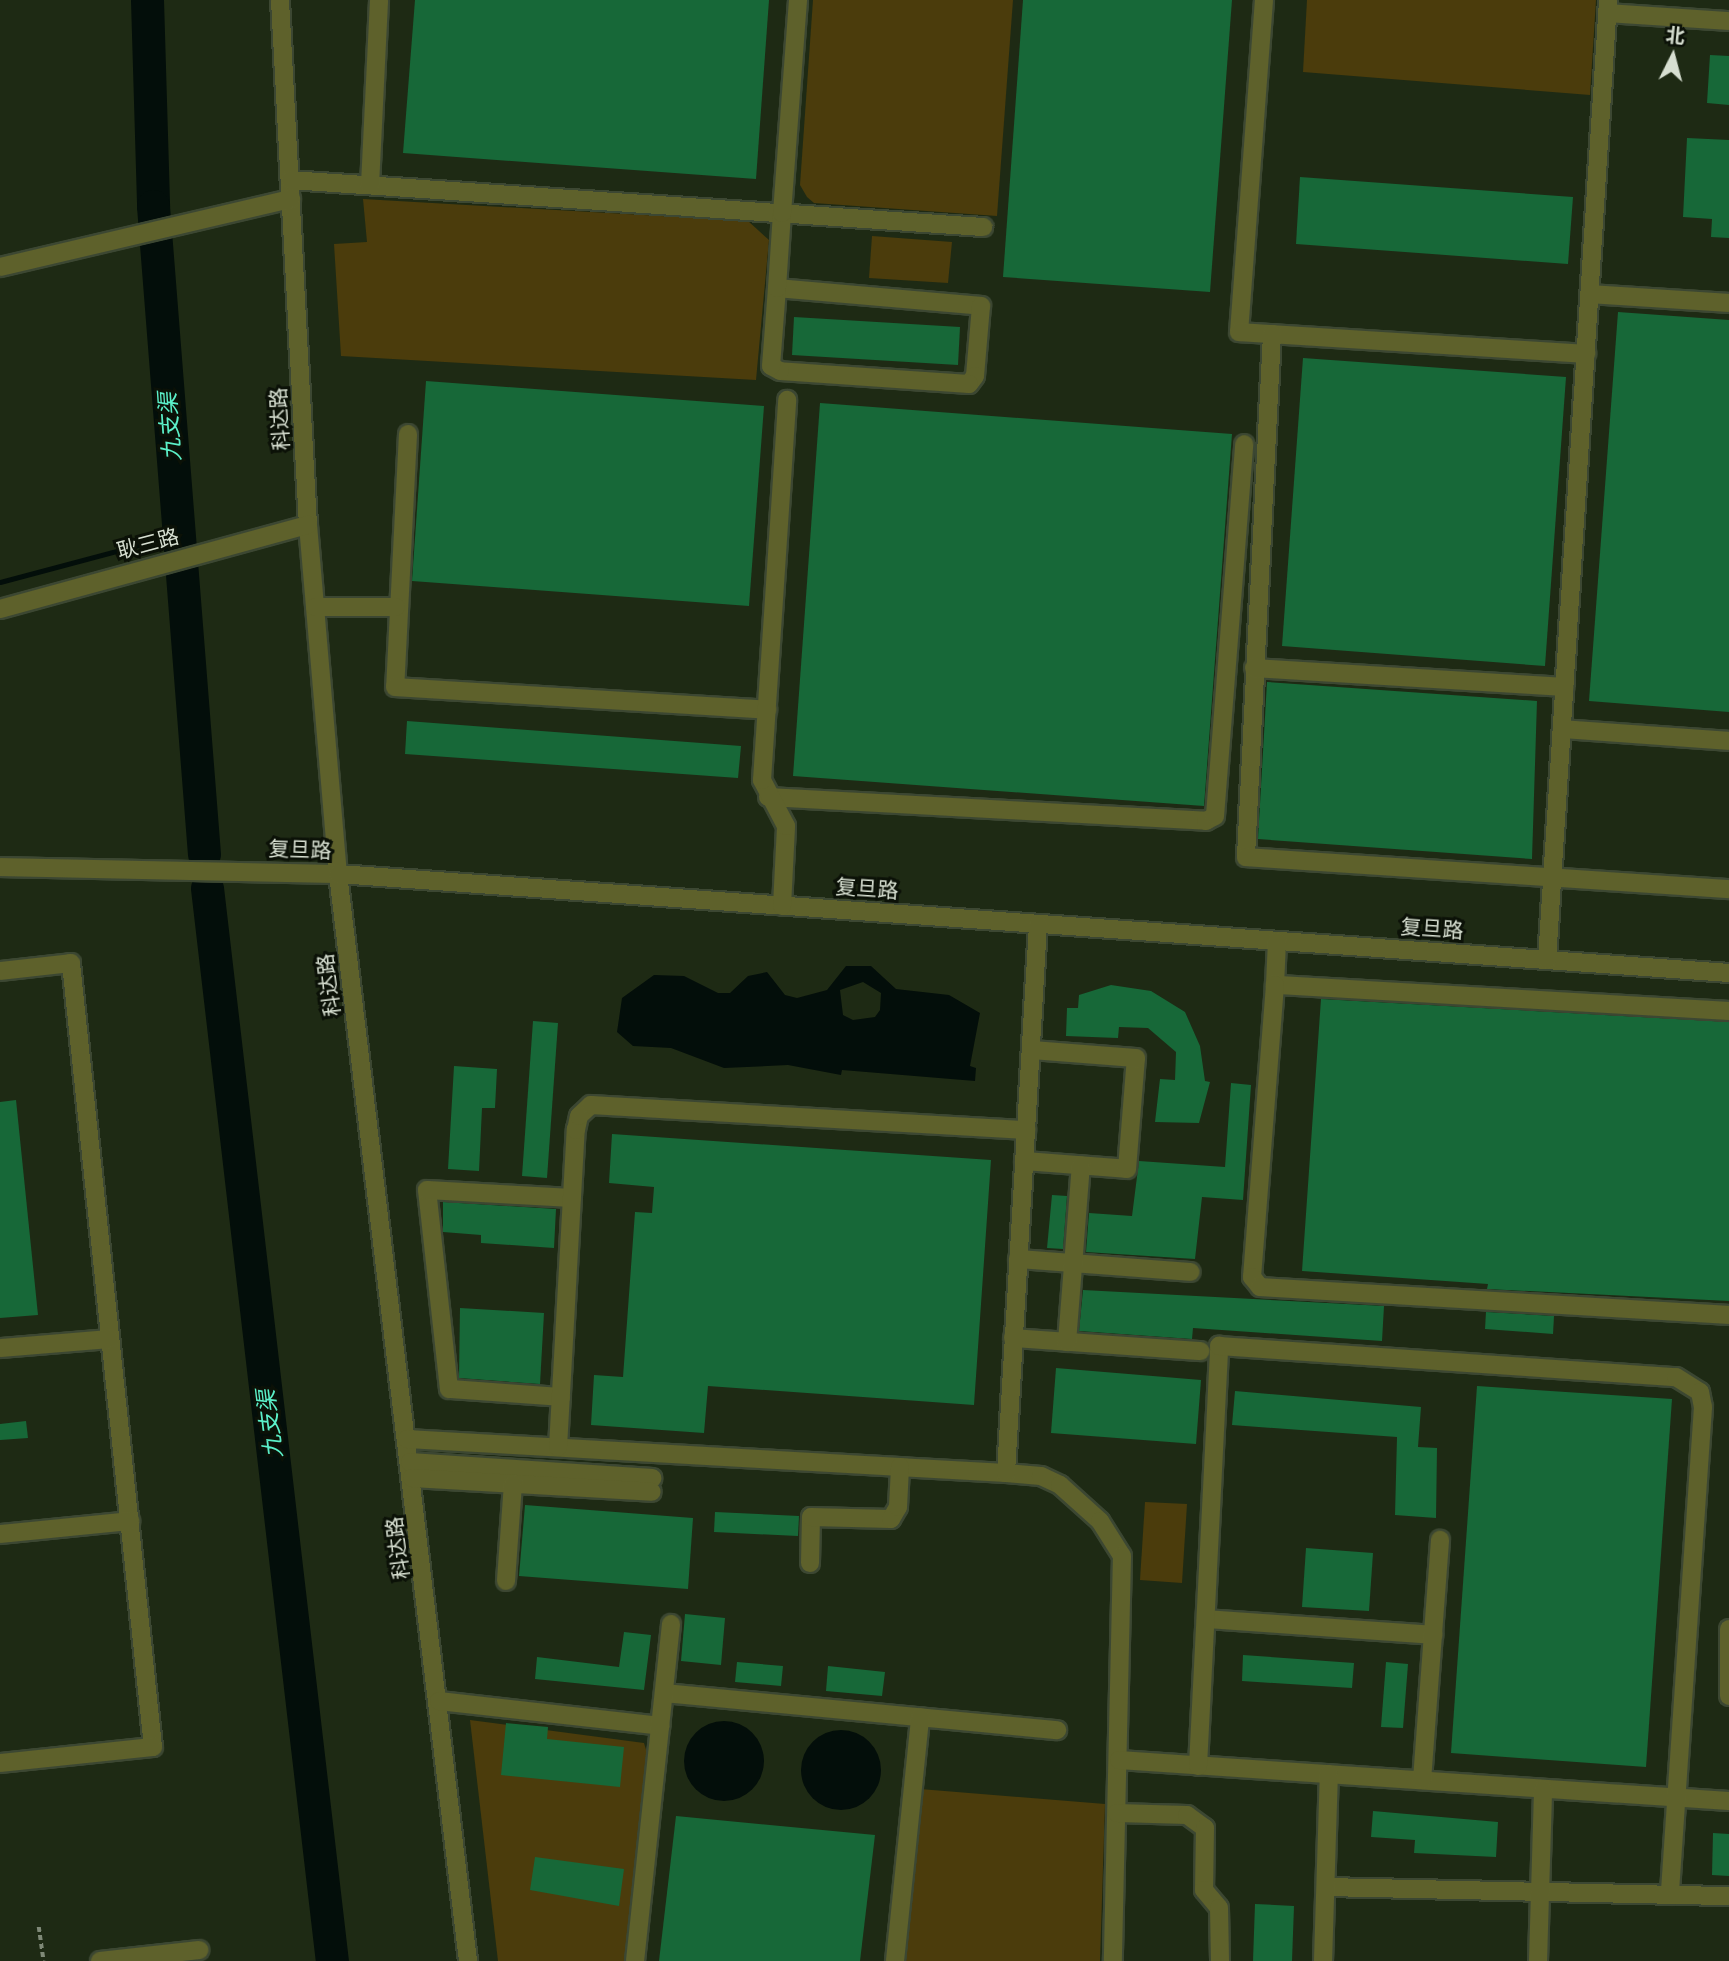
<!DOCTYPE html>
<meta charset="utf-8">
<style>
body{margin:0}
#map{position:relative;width:1729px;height:1961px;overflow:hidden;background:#1e2a14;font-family:"Public Sans","Noto Sans SC",sans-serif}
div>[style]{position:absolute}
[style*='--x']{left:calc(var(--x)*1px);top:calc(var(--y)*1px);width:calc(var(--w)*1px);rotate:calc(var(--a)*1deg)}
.green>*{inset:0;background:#4b3c0c}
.water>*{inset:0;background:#030e0a}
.round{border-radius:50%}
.stream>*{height:5px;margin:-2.5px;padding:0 2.5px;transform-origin:2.5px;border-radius:2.5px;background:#030e0a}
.river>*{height:33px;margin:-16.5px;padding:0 16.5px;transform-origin:16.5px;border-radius:16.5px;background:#030e0a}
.building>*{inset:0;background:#176838}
.path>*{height:3.5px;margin-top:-1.75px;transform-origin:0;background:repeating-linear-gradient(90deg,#7f8977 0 5px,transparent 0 8.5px)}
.roads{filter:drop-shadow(2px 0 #3c4732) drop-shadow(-2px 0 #3c4732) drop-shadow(0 2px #3c4732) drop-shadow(0 -2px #3c4732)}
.minor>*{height:18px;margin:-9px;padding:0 9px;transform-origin:9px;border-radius:9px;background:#5e612b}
span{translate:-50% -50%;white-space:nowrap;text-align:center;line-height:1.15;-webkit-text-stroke:6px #0b1107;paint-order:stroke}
.street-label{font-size:21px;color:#d7dfd1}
.water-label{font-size:23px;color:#5bf0c9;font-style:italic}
.north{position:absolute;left:1638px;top:21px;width:70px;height:70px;-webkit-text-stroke:5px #0b1107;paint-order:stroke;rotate:6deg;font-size:19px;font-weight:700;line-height:28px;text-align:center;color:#d7dfd1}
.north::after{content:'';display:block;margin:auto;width:24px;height:32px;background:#d7dfd1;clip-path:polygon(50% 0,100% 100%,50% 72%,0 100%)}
</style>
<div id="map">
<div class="green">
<i style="clip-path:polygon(813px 0,1013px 0,997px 216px,814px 203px,807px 197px,800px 185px)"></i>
<i style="clip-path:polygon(1307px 0,1596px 0,1590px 95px,1303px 72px)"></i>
<i style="clip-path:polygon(363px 199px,748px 221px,769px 240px,756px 380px,341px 356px,334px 244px,367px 242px)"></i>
<i style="clip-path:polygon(872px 236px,952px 242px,948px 283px,869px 278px)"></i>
<i style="clip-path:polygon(1145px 1502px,1187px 1504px,1182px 1583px,1140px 1580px)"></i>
<i style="clip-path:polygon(470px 1720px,644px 1743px,649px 1760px,626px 1961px,498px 1961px)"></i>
<i style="clip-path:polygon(920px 1789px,1105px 1804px,1100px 1961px,902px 1961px)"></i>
</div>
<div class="water">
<i style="clip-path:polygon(evenodd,846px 966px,871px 966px,896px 989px,949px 995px,980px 1013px,970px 1066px,976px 1068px,975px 1081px,842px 1070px,841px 1075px,788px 1065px,724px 1068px,671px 1048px,633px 1046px,617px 1032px,622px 998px,654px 975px,684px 976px,718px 993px,730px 993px,748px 976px,767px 972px,785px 995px,797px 998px,827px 990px,846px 966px,863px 982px,881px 993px,880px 1010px,875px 1017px,853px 1020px,843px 1015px,840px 990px,863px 982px)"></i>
<i class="round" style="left:684px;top:1721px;width:80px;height:80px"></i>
<i class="round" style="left:801px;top:1730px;width:80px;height:80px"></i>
</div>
<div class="stream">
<i style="--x:0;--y:582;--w:183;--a:-14.9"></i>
</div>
<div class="river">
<i style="--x:147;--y:0;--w:206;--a:88.3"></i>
<i style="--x:153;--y:206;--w:650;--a:85.5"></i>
<i style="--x:207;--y:888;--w:1080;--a:83.36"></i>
</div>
<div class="building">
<i style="clip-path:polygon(415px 0,769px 0,756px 179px,403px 153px)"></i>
<i style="clip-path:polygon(1023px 0,1232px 0,1210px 292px,1003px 277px)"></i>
<i style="clip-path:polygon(1710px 55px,1729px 56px,1729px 105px,1707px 103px)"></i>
<i style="clip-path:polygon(1687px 138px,1729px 140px,1729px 238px,1711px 237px,1712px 219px,1683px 217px)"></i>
<i style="clip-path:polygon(1300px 177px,1573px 197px,1568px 264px,1296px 244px)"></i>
<i style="clip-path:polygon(1618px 312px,1729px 320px,1729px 712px,1589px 701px)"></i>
<i style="clip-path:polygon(794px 317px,960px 327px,958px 365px,792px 355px)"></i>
<i style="clip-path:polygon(1303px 358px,1566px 377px,1545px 666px,1282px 646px)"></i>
<i style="clip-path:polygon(426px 381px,764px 406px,749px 606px,412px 581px)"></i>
<i style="clip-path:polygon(820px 403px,1232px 434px,1204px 806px,793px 776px)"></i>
<i style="clip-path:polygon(1267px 682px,1537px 701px,1532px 859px,1258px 839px)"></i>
<i style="clip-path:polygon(407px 721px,741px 746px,738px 778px,405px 754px)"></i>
<i style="clip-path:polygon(1111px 985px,1151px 991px,1185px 1012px,1200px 1046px,1205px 1081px,1210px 1082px,1199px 1123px,1155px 1122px,1160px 1079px,1175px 1080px,1176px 1052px,1148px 1028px,1119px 1027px,1118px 1038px,1066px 1036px,1067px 1008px,1078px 1008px,1079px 995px)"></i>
<i style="clip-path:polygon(1321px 999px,1729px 1022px,1729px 1301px,1487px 1289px,1488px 1284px,1302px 1271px)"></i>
<i style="clip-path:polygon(533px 1021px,558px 1023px,547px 1178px,522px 1176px)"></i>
<i style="clip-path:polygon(454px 1066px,497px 1069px,495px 1108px,482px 1108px,479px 1171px,448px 1169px)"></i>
<i style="clip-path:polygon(1231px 1083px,1251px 1085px,1243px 1200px,1202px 1197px,1195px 1259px,1086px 1252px,1089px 1213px,1132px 1216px,1139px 1161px,1225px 1167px)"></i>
<i style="clip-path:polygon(16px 1100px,38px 1315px,0 1318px,0 1102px)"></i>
<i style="clip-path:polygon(612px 1134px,991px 1160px,974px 1405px,708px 1386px,704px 1433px,591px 1425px,594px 1375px,623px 1377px,635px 1212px,652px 1213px,654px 1187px,609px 1183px)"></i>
<i style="clip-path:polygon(1052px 1195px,1067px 1196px,1063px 1249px,1047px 1248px)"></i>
<i style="clip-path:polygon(443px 1202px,556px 1209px,554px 1248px,481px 1243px,481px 1235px,443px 1232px)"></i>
<i style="clip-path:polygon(1083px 1290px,1384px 1306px,1382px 1341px,1193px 1328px,1192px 1339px,1079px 1331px)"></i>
<i style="clip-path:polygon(460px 1308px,544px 1313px,540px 1384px,459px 1378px)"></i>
<i style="clip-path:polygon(1486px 1312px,1554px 1316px,1553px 1334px,1485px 1329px)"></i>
<i style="clip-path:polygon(1056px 1368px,1201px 1380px,1196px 1444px,1051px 1433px)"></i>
<i style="clip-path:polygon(1477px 1386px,1672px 1399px,1646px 1767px,1451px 1753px)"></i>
<i style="clip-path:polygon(1235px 1391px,1421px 1407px,1418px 1447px,1437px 1448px,1436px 1518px,1395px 1515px,1397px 1437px,1232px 1425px)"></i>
<i style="clip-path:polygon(26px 1421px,28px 1438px,0 1440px,0 1424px)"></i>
<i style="clip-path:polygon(525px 1505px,693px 1518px,688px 1589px,519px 1576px)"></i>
<i style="clip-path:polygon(715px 1512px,799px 1516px,798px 1536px,714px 1532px)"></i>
<i style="clip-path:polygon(1306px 1548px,1373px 1553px,1369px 1611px,1302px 1607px)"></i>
<i style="clip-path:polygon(685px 1614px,725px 1618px,721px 1665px,681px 1661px)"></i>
<i style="clip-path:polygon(624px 1632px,651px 1635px,644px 1690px,535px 1679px,537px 1657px,619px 1667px)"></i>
<i style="clip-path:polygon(1243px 1655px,1354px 1663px,1352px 1688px,1242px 1681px)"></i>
<i style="clip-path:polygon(737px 1662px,783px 1666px,781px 1686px,735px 1682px)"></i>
<i style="clip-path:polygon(1386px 1662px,1408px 1664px,1403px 1728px,1381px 1727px)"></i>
<i style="clip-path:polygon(828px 1666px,885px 1672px,882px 1696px,826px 1691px)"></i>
<i style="clip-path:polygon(506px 1723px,548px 1727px,547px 1739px,624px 1747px,620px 1787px,501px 1775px)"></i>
<i style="clip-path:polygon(1373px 1811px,1498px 1822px,1496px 1857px,1414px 1853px,1415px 1840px,1371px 1837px)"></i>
<i style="clip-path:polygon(676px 1816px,875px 1835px,860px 1961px,659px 1961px)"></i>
<i style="clip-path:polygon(1713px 1833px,1729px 1834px,1729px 1876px,1712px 1875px)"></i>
<i style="clip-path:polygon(535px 1857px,624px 1869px,619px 1906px,530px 1890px)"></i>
<i style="clip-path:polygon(1255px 1904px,1294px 1906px,1292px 1961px,1253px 1961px)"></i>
</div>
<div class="path">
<i style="--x:39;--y:1927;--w:34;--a:82"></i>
</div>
<div class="roads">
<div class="minor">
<i style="--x:280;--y:0;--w:526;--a:86.95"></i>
<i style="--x:308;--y:525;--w:350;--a:85.1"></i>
<i style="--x:338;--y:874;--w:1095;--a:83.18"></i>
<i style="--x:1264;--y:0;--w:333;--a:94.3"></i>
<i style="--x:1239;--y:332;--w:348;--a:3.6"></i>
<i style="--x:1608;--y:13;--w:121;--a:3.8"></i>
<i style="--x:290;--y:180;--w:695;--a:3.88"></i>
<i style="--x:370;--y:185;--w:185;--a:-87.2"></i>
<i style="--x:0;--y:267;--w:299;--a:-13.2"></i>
<i style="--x:777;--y:288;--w:205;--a:5"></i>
<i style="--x:981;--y:306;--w:70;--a:94.9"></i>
<i style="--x:975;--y:376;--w:10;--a:127"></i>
<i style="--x:969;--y:384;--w:189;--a:-176.1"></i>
<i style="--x:780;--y:371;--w:10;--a:-151"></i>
<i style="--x:771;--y:366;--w:78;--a:-85.6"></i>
<i style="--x:777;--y:288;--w:75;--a:-86.2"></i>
<i style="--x:782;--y:213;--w:214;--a:-85.7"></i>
<i style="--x:1590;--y:294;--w:139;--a:3.7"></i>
<i style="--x:1272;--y:334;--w:524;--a:92.85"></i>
<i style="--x:1246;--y:857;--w:484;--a:3.8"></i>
<i style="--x:408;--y:434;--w:253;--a:92.9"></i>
<i style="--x:395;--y:687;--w:373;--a:3.5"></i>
<i style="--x:315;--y:607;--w:81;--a:0"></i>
<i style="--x:0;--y:609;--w:319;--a:-15.3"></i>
<i style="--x:1254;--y:668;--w:311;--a:3.5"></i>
<i style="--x:1562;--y:729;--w:167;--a:4.1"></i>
<i style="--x:768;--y:797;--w:439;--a:3.1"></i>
<i style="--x:1206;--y:821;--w:10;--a:-29"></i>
<i style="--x:1215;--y:816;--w:373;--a:-85.5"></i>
<i style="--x:0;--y:867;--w:338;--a:1.2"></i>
<i style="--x:338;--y:874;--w:1395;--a:4.07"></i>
<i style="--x:782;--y:906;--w:80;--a:-87.1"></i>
<i style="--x:786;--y:826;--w:52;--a:-117.6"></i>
<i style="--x:762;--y:780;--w:381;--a:-86.2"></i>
<i style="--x:1547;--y:960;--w:962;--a:-86.36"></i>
<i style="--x:0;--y:971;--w:71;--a:-6.4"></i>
<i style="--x:71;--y:963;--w:788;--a:84.03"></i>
<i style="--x:153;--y:1747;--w:154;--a:174"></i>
<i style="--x:1275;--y:985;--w:44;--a:-87.4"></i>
<i style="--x:1729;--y:1011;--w:455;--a:-176.7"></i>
<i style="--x:1275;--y:985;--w:293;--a:94.5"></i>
<i style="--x:1252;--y:1277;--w:13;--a:51"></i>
<i style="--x:1260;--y:1287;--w:470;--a:3.4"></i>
<i style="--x:1024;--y:1161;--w:103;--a:4.4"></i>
<i style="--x:1127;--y:1169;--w:111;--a:-85.4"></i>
<i style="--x:1136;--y:1058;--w:105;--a:-175.6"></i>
<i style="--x:1018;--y:1259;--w:173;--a:4.3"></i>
<i style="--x:1013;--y:1338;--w:188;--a:4"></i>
<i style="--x:1067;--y:1342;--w:177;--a:-85.5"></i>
<i style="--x:0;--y:1348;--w:110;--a:-4.7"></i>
<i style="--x:561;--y:1397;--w:112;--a:-175.9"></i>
<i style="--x:449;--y:1389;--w:200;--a:-96.3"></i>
<i style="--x:427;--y:1190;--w:145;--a:3.2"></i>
<i style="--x:407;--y:1439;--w:600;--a:3.25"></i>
<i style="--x:1006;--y:1473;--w:35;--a:5"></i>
<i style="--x:1041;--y:1476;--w:21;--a:25"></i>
<i style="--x:1060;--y:1485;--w:54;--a:42"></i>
<i style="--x:1100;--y:1521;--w:41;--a:57.8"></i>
<i style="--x:1122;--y:1556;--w:405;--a:91.3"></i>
<i style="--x:558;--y:1447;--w:318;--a:-86.8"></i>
<i style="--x:576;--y:1130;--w:14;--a:-78"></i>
<i style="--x:579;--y:1116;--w:16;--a:-43"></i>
<i style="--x:591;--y:1105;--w:436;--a:3.3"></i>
<i style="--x:410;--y:1462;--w:243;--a:3.8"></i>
<i style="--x:1006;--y:1473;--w:550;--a:-86.66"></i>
<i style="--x:412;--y:1478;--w:240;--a:3.3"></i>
<i style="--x:0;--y:1534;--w:131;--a:-5.7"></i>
<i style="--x:810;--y:1563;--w:46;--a:-88.8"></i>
<i style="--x:811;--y:1517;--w:80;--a:1.4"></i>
<i style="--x:891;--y:1519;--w:14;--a:-60"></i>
<i style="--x:898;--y:1507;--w:40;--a:-87.1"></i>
<i style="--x:506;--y:1581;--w:97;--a:-85.9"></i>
<i style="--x:1206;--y:1619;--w:228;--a:4"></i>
<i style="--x:1729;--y:1629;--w:67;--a:90"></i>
<i style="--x:664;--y:1693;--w:395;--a:5.4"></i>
<i style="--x:439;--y:1701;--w:223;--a:6.4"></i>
<i style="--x:1119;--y:1760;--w:611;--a:3.85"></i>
<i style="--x:1198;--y:1766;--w:421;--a:-87.1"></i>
<i style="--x:1219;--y:1346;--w:458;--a:3.9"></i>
<i style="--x:1676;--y:1377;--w:28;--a:32"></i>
<i style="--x:1700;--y:1392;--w:15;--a:79"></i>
<i style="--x:1703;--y:1407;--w:489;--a:93.9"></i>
<i style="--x:1422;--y:1780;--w:241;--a:-85.7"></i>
<i style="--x:1117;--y:1813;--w:70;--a:1.6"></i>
<i style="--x:1187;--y:1815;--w:22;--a:36"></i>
<i style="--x:1205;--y:1828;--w:62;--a:90.9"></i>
<i style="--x:1204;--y:1890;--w:23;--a:50"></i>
<i style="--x:1219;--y:1908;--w:53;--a:88.9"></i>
<i style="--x:1326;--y:1887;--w:403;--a:1.3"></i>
<i style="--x:100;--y:1961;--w:100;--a:-6.3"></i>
<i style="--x:635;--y:1961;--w:339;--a:-83.9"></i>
<i style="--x:895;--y:1961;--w:245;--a:-84.1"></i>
<i style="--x:1323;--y:1961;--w:187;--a:-88.2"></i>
<i style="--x:1538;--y:1961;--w:172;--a:-88.3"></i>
</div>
</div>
<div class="street-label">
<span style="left:280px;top:419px;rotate:-93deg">科达路</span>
<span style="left:148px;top:544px;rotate:-15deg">耿三路</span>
<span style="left:300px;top:850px;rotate:2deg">复旦路</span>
<span style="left:867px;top:889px;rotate:4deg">复旦路</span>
<span style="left:1432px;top:929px;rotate:4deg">复旦路</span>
<span style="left:329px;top:985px;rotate:-97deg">科达路</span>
<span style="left:398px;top:1548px;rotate:-97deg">科达路</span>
</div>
<div class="water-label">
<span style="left:170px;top:427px;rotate:-94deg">九支渠</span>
<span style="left:270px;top:1424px;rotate:-97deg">九支渠</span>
</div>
<div class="north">北</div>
</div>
